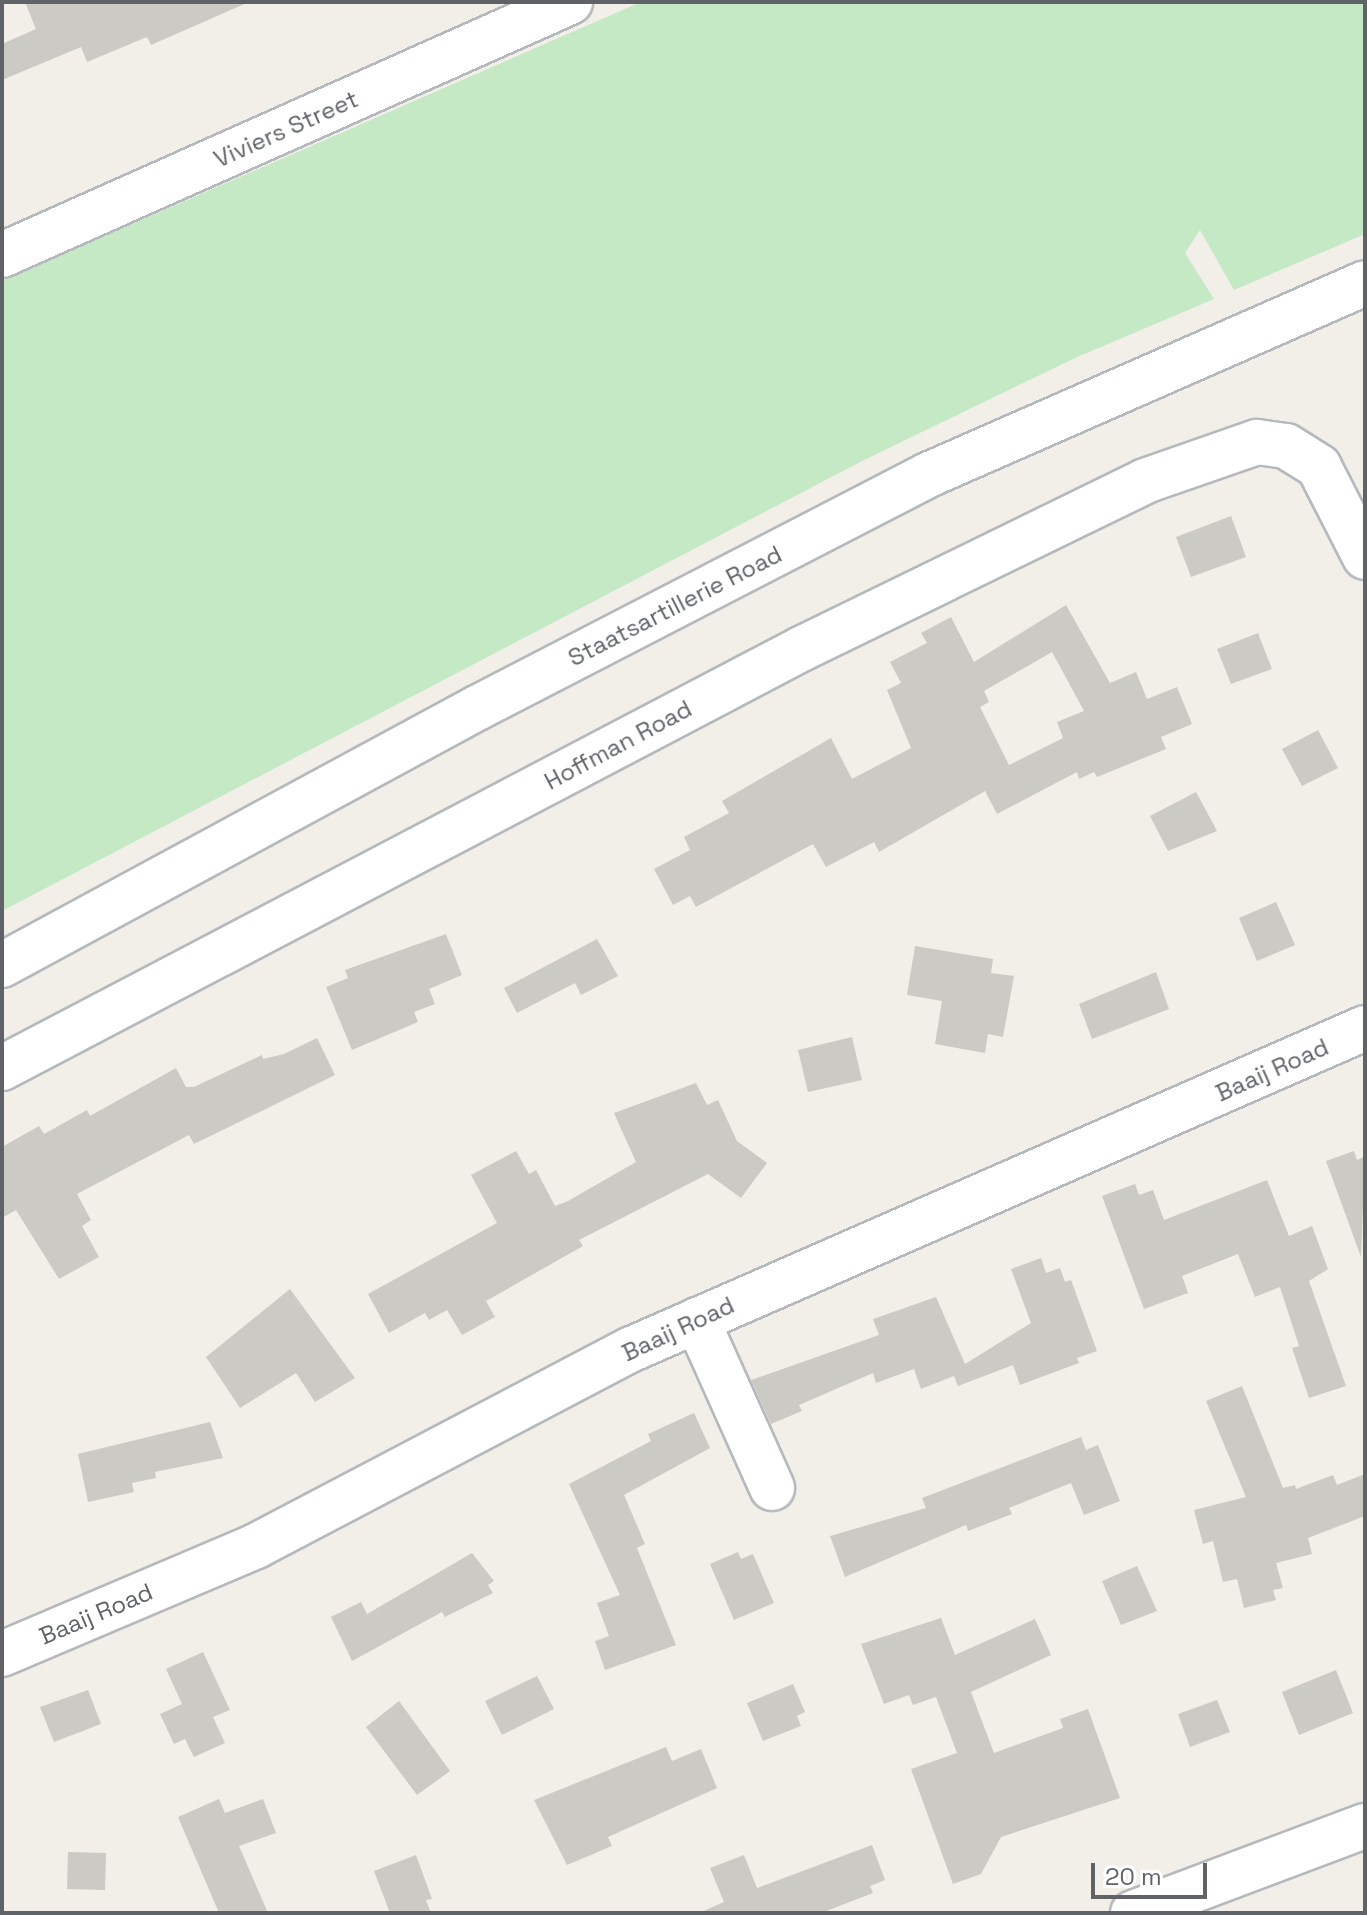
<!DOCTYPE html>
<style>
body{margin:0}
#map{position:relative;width:1367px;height:1915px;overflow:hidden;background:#f1efe8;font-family:"Space Grotesk",sans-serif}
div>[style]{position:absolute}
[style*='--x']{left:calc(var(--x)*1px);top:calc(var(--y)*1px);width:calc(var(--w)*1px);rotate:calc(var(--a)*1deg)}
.green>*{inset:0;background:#c5e8c5}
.building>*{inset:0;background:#cccac5}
.roads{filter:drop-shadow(2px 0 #b5b8bc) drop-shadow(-2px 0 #b5b8bc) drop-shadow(0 2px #b5b8bc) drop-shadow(0 -2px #b5b8bc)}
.minor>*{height:44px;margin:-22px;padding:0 22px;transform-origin:22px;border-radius:22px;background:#fff}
.tertiary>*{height:44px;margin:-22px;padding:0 22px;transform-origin:22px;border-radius:22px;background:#fff}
span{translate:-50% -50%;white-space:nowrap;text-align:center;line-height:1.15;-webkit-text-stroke:7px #fff;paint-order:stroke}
.street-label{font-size:24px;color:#5f6368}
.frame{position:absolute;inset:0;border:4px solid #5f6368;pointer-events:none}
.scale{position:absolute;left:1091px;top:1863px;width:116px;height:36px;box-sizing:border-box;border:4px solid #5f6368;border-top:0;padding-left:10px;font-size:24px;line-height:28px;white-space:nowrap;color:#5f6368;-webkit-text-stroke:6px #fff;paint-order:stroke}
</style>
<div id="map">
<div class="green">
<i style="clip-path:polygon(641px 2px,1365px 2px,1365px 234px,1234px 290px,1200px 230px,1185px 253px,1214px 299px,1075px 358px,862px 461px,2px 911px,2px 281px)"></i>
</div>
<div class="building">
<i style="clip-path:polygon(25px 2px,249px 2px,151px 45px,147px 37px,87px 62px,81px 47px,2px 80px,2px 44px,36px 29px)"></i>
<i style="clip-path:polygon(1231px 516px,1246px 557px,1191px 577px,1176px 537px)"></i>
<i style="clip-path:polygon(evenodd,1066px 605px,1110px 683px,1136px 672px,1147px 699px,1177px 687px,1192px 724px,1161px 737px,1166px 749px,1097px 777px,1094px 772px,1079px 779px,1077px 772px,997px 814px,985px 791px,879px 852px,874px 842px,826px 867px,813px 844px,696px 907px,690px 896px,673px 905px,654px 869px,690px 850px,684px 837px,729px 813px,722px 801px,831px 738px,852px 779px,911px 748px,887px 690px,901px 683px,890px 662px,927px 643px,921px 633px,951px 617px,974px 662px,1066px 605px,1052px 652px,1084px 711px,1057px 722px,1063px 738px,1009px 765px,980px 707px,989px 702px,984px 691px,1052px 652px)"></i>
<i style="clip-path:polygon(1258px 633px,1272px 669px,1231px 684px,1217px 649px)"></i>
<i style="clip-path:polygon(1318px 730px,1338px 768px,1302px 786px,1282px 749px)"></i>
<i style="clip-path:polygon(1196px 792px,1217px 831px,1168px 851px,1150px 816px)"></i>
<i style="clip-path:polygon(1276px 902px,1295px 945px,1257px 961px,1239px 918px)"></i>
<i style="clip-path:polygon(446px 934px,462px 975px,429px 989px,435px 1004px,414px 1012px,418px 1022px,352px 1050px,326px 987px,348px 978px,345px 970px)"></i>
<i style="clip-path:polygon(597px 939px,618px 976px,581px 995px,575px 983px,517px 1013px,504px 988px)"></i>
<i style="clip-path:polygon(915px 946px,993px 959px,991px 973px,1014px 976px,1003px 1037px,988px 1034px,985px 1053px,935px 1044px,942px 1001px,907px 995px)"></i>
<i style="clip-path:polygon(1156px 972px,1169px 1009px,1092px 1039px,1079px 1004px)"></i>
<i style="clip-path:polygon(852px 1037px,862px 1080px,808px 1092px,798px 1050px)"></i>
<i style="clip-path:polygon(317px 1038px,335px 1075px,194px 1144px,189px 1135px,77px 1194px,91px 1220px,82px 1226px,99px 1257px,59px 1279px,16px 1210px,2px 1218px,2px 1147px,39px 1126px,44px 1134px,87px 1110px,90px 1116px,176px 1068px,186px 1087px,194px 1087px,262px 1055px,263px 1059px,284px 1054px)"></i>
<i style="clip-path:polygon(696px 1083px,707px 1105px,718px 1100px,737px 1141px,767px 1163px,741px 1198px,708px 1174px,579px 1240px,583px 1246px,486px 1301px,495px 1317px,462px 1335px,447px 1310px,429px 1320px,425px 1313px,389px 1333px,368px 1294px,497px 1223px,471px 1175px,516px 1151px,529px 1174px,536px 1170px,555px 1206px,568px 1201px,636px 1162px,614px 1113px)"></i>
<i style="clip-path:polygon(1354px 1151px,1357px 1160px,1365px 1156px,1361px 1257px,1326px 1161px)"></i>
<i style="clip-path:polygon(1267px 1180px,1289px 1236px,1312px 1226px,1328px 1269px,1309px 1281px,1346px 1386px,1309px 1398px,1292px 1348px,1299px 1346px,1280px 1287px,1255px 1297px,1238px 1254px,1182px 1276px,1188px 1293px,1144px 1309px,1102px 1196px,1135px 1184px,1139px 1195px,1153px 1190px,1164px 1220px)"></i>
<i style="clip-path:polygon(1041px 1258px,1046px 1273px,1060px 1268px,1065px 1282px,1071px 1280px,1097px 1351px,1077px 1358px,1079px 1363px,1020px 1385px,1013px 1365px,958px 1386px,954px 1376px,921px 1389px,914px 1369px,876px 1383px,873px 1373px,799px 1405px,802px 1411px,771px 1424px,751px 1380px,879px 1335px,873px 1319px,936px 1297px,965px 1364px,1031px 1323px,1011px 1269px)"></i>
<i style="clip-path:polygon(290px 1289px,355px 1378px,315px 1402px,296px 1373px,240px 1408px,206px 1357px)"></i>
<i style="clip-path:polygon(1242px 1386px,1283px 1488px,1295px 1485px,1296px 1489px,1333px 1475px,1337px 1485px,1365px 1474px,1365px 1516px,1308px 1538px,1312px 1554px,1276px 1563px,1283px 1588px,1273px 1590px,1276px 1600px,1244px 1608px,1237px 1579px,1223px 1582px,1213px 1541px,1203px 1544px,1194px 1510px,1246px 1497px,1206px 1401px)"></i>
<i style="clip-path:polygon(694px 1413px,710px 1448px,624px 1495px,645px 1544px,637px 1548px,676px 1645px,605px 1670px,595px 1641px,609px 1636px,597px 1603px,620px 1595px,569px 1484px,651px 1441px,648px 1434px)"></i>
<i style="clip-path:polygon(210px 1422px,223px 1458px,155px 1472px,156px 1478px,132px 1483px,134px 1492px,88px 1502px,78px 1454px)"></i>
<i style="clip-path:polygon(1081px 1437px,1086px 1450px,1098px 1445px,1120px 1501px,1084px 1515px,1071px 1483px,1009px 1508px,1012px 1514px,968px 1531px,966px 1525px,845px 1577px,830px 1536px,926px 1508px,922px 1498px)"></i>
<i style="clip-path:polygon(738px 1552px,741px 1559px,753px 1554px,774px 1603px,734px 1620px,710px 1564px)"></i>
<i style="clip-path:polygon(472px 1553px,494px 1581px,488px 1585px,493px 1593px,445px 1617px,442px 1612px,352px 1661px,331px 1617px,361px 1602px,367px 1614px)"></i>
<i style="clip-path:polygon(1137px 1566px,1157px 1611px,1121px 1625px,1102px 1581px)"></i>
<i style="clip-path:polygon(941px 1618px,955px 1655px,1035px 1619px,1051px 1655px,971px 1692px,994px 1753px,1063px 1728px,1060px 1719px,1088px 1709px,1120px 1798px,1001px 1837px,981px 1874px,953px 1884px,911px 1769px,957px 1753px,936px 1697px,913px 1705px,909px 1695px,884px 1704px,861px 1644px)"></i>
<i style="clip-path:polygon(203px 1652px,230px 1710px,213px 1717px,225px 1743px,194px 1757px,185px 1739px,174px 1744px,160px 1714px,182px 1704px,166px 1669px)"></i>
<i style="clip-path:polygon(1336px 1670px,1353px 1713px,1299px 1735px,1282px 1692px)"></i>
<i style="clip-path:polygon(537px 1676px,554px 1709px,502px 1735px,485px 1701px)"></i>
<i style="clip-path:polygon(793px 1684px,805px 1712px,797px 1716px,801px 1726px,763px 1741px,747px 1703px)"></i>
<i style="clip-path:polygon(88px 1690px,101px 1724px,54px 1742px,40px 1707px)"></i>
<i style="clip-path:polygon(1217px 1700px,1230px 1732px,1190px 1747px,1178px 1714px)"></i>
<i style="clip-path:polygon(399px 1701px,450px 1771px,417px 1795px,366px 1727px)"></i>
<i style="clip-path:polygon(666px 1747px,672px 1761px,701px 1749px,717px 1788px,608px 1837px,612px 1846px,567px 1865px,534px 1800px)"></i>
<i style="clip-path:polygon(219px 1799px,225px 1813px,263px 1799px,276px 1833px,239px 1846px,268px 1913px,219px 1913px,178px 1817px)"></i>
<i style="clip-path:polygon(872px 1845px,885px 1880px,870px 1886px,873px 1893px,821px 1913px,699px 1913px,724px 1902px,710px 1868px,744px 1855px,757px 1888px)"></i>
<i style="clip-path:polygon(68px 1852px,106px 1853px,105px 1890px,67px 1889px)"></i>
<i style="clip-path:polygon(416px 1855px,432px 1899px,426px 1900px,431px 1913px,390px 1913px,374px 1871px)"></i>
</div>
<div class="roads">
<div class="minor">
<i style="--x:2;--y:255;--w:622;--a:-24.01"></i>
<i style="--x:2;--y:1068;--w:902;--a:-27.67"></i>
<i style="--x:801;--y:649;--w:383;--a:-26"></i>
<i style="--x:1145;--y:481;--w:119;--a:-19.2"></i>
<i style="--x:1257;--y:442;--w:29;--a:8"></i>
<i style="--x:1286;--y:446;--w:39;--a:32"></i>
<i style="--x:1319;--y:467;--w:101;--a:62.9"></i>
<i style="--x:697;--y:1320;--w:184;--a:65.9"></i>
<i style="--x:2;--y:1654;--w:276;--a:-23"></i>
<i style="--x:256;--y:1546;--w:424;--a:-27.7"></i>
<i style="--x:632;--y:1349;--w:800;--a:-23.65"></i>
<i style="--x:1133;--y:1913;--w:248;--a:-20.6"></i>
</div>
<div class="tertiary">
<i style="--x:2;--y:965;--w:540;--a:-28.42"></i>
<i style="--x:477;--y:708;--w:508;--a:-27.32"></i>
<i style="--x:928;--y:475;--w:477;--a:-23.7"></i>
</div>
</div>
<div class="street-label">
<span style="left:286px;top:129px;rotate:-24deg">Viviers Street</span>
<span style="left:675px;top:606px;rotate:-27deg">Staatsartillerie Road</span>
<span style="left:618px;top:745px;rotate:-28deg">Hoffman Road</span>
<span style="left:1272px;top:1070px;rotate:-24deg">Baaij Road</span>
<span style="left:678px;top:1329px;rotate:-25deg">Baaij Road</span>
<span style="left:96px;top:1614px;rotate:-23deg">Baaij Road</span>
</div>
<div class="frame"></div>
<div class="scale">20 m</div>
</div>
